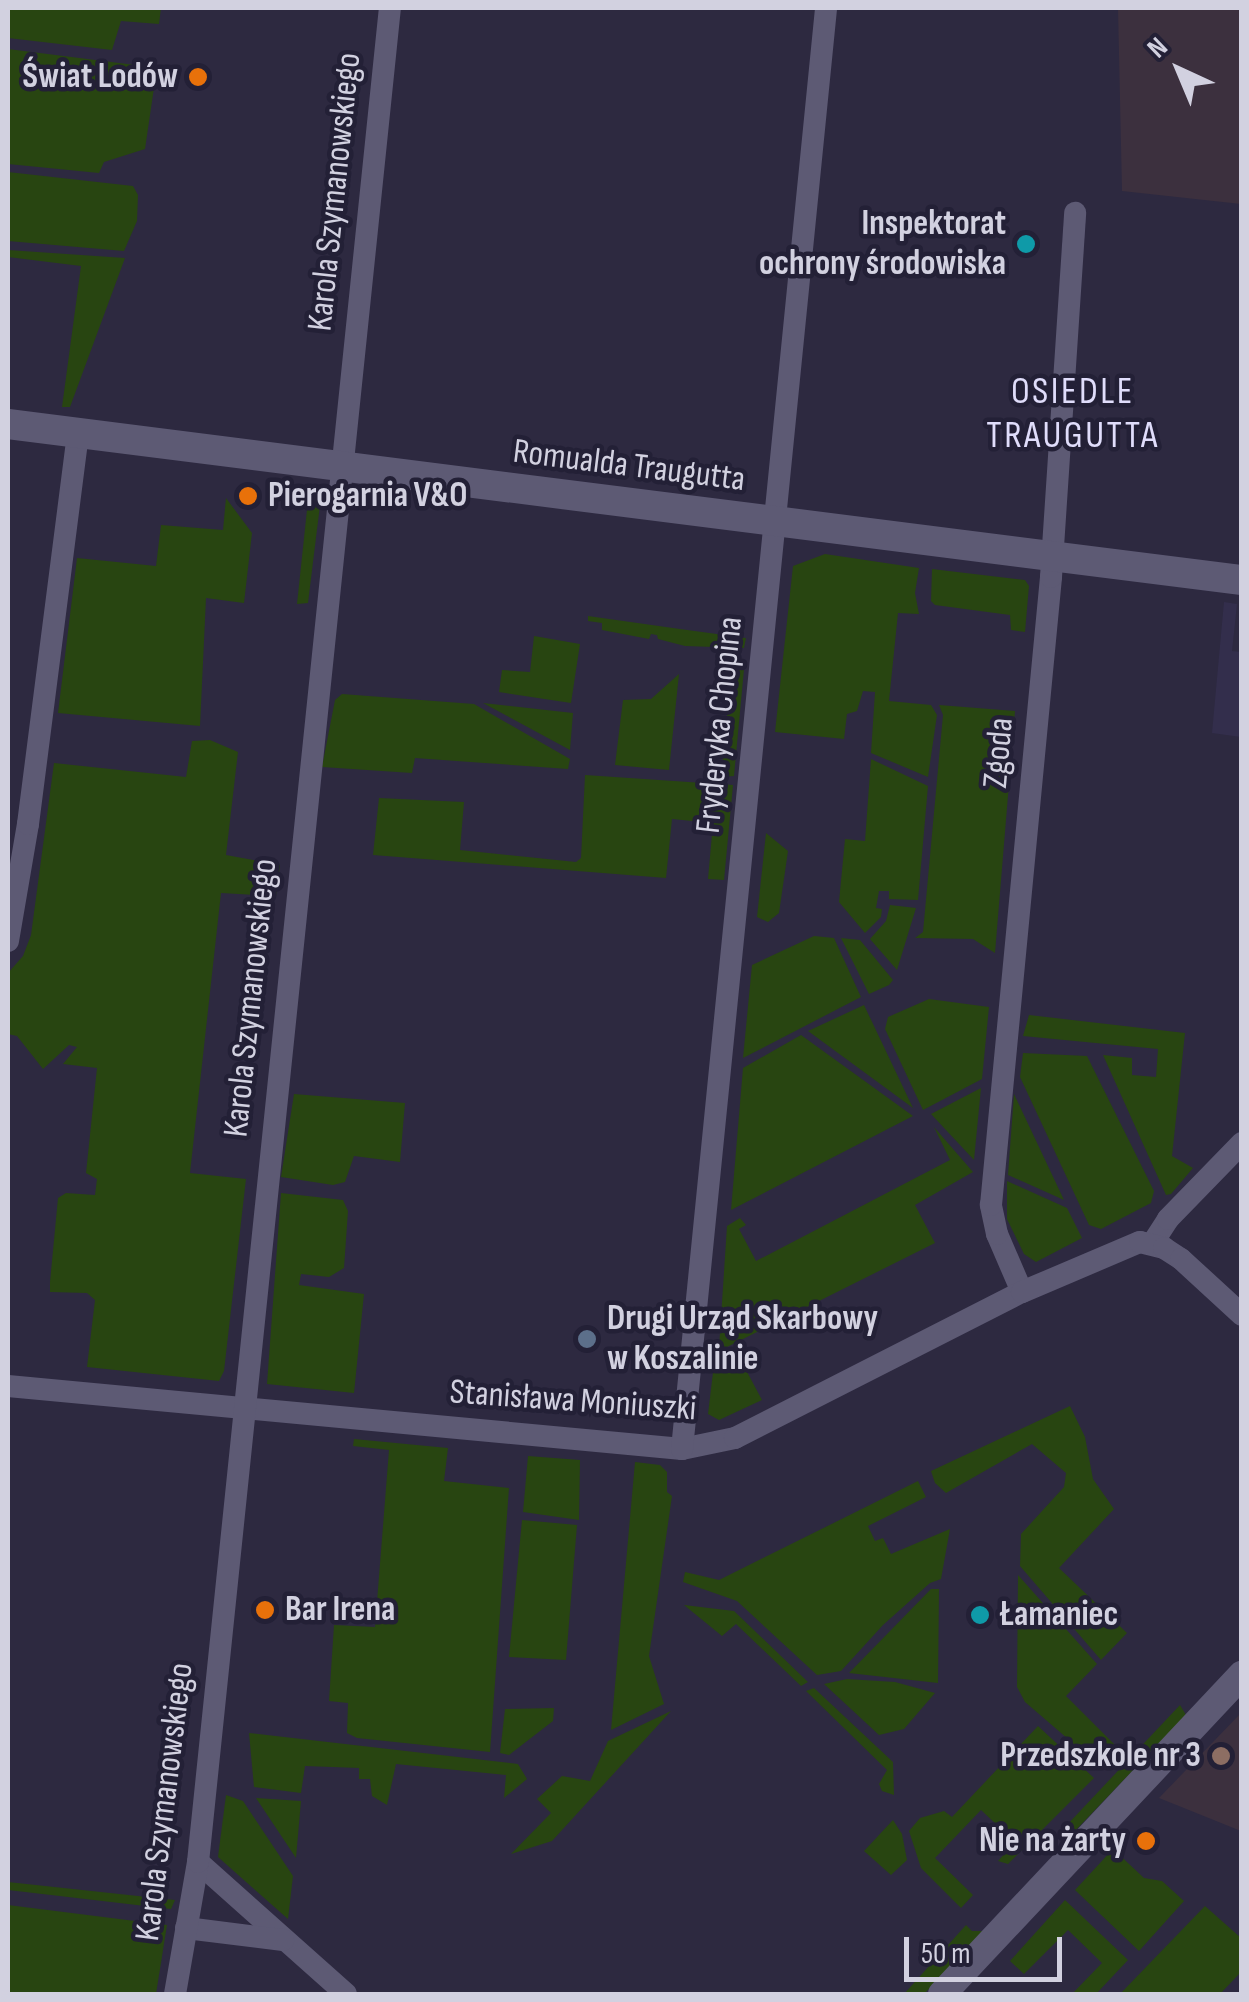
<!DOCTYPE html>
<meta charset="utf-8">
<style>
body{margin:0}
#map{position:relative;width:1249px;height:2002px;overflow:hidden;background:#2d2940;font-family:"Sofia Sans Condensed",sans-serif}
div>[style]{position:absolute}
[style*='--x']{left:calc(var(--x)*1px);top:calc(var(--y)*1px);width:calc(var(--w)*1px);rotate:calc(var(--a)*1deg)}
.built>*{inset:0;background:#332e4c}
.education>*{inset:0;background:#3c303e}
.green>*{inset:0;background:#284511}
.minor>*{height:22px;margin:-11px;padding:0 11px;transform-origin:11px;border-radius:11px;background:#5d5a74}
.tertiary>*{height:28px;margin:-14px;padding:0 14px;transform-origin:14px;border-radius:14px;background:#5d5a74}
.secondary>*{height:30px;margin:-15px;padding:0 15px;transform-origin:15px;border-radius:15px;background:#5d5a74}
.dots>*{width:28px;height:28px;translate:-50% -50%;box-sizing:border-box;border:5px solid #232036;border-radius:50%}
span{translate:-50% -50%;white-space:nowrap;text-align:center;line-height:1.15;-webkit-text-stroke:9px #232036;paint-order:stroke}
.poi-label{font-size:35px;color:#d2d1e0;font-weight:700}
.right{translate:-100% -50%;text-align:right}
.left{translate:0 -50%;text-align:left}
.street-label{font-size:35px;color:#d2d1e0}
.neighbourhood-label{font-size:38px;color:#e0ddfb;letter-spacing:2.5px}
.frame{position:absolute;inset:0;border:10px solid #d2d1e0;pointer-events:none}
.north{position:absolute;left:1129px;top:20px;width:100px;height:100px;-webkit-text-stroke:8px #232036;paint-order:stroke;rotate:316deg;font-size:28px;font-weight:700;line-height:40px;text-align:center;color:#d2d1e0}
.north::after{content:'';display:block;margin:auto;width:35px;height:45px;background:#d2d1e0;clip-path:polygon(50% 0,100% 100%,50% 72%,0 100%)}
.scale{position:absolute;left:904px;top:1937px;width:158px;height:45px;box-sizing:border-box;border:5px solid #d2d1e0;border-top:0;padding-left:12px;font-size:30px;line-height:35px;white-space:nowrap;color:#d2d1e0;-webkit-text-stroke:8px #232036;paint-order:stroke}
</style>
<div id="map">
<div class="built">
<i style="clip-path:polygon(1224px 602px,1237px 604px,1232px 651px,1241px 652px,1241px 737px,1212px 733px)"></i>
</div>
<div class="education">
<i style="clip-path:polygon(1118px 8px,1241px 8px,1241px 204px,1122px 191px)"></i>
<i style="clip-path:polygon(1241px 1713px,1241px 1831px,1159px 1798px)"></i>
</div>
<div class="green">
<i style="clip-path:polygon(8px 8px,161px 8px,159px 24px,121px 21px,112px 50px,8px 38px)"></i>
<i style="clip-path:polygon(8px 49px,151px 67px,155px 81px,145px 149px,104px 162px,99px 173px,8px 164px)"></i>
<i style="clip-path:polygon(8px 172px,133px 186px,138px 195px,137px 221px,124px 251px,8px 241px)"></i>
<i style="clip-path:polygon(8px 250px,125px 258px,70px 407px,62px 407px,81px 266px,8px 257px)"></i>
<i style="clip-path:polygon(309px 491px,321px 497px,308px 603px,297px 604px)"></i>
<i style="clip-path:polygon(226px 498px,252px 533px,244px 603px,206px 598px,200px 726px,58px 713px,77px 558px,156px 566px,161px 525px,223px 530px)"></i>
<i style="clip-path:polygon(825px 554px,919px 568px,915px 593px,919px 614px,898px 613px,889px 701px,931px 705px,937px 715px,928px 777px,871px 753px,875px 692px,863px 691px,857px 711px,847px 714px,844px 739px,775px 732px,793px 566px)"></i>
<i style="clip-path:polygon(932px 569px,1025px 580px,1029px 586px,1025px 632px,1011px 630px,1010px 615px,935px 605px,931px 601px)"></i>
<i style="clip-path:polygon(588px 616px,680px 629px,746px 638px,744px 648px,685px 646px,658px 639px,657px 635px,651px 634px,649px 639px,602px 630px,602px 623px,588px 621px)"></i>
<i style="clip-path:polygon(534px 636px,580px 644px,571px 703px,499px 692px,502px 670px,530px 672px)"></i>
<i style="clip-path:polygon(732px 665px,744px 669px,734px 776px,721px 777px)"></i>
<i style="clip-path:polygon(679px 674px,669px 770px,615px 765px,623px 700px,651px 699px)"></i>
<i style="clip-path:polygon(342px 694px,474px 704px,570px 759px,568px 769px,415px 758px,412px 773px,322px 767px,335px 700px)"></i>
<i style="clip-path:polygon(483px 703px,573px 713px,570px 750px)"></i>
<i style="clip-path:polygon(939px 705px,1015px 711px,995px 953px,973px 939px,915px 938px,923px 932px,943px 715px)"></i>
<i style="clip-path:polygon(210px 740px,238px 752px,226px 855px,280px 865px,276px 896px,221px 893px,190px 1173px,246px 1179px,224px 1371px,219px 1381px,87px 1367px,95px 1300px,87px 1293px,50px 1292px,50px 1282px,58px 1198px,66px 1193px,95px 1195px,97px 1179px,86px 1173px,97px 1068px,63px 1064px,77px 1047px,69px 1045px,43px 1069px,17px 1036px,8px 1034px,8px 973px,23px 956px,31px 935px,54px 763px,186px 777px,192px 741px)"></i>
<i style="clip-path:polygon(871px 759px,928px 786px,918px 900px,889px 899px,889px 891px,879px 891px,876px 908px,882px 909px,881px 917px,865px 933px,839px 902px,845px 839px,865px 841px)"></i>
<i style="clip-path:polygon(585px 775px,733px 785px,724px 880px,708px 879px,713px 823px,672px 819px,666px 878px,373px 855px,379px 798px,464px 802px,460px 850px,576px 862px,581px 858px)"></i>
<i style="clip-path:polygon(766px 833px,788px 851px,779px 913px,768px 922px,757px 917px)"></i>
<i style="clip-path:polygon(890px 905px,916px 908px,897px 970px,870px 939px,886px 921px)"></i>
<i style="clip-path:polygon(814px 936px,834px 938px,861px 997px,743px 1058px,752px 965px)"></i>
<i style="clip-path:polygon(841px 938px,860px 940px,893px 980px,889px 985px,869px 994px)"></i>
<i style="clip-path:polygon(929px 999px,989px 1007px,982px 1079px,923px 1110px,885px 1029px,888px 1017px)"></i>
<i style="clip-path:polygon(864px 1005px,913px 1108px,808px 1031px)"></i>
<i style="clip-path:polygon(1029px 1015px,1185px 1033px,1172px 1156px,1193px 1168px,1171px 1194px,1166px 1195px,1103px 1055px,1132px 1058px,1132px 1075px,1156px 1077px,1158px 1049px,1023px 1036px)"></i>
<i style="clip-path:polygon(801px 1035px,913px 1116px,731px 1210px,743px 1068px)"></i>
<i style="clip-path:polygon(1023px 1053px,1087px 1056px,1154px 1191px,1151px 1203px,1101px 1229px,1089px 1225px,1020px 1077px)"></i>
<i style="clip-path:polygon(981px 1088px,974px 1160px,931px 1114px)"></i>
<i style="clip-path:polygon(294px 1094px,405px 1103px,400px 1162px,354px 1156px,345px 1182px,333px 1185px,281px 1177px)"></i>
<i style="clip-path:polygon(1014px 1094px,1064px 1200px,1008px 1175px)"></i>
<i style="clip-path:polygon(934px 1127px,973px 1172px,915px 1205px,935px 1243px,723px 1349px,719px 1348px,727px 1226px,740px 1218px,746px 1225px,739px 1229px,756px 1261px,950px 1160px)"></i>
<i style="clip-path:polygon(1007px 1181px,1067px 1208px,1082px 1238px,1036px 1262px,1024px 1254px,1007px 1219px)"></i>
<i style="clip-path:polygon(281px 1193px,343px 1200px,348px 1211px,344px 1268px,329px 1277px,301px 1274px,299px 1285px,364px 1294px,354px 1393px,267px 1384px)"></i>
<i style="clip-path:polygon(737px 1353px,762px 1400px,719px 1420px,708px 1414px,714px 1364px)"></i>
<i style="clip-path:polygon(1070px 1406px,1085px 1437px,1093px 1479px,1114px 1509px,1059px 1568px,1127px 1633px,1101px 1660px,1020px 1566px,1021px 1534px,1064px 1487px,1066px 1473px,1032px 1444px,946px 1493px,935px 1483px,931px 1471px)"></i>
<i style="clip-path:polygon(354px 1439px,448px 1448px,444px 1481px,509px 1488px,490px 1752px,357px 1738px,347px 1733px,348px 1703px,329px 1701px,334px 1625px,375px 1627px,389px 1450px,353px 1446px)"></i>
<i style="clip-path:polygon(528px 1456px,580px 1460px,579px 1520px,523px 1512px)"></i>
<i style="clip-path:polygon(635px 1462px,660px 1465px,667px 1472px,667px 1492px,672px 1496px,649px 1656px,664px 1704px,611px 1730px)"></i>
<i style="clip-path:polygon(918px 1481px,926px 1497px,868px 1526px,875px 1541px,883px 1538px,891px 1554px,950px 1529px,941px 1579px,930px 1583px,883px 1625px,841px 1671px,817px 1675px,737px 1601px,683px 1582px,685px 1572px,719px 1580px)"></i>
<i style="clip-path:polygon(522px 1520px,577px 1525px,566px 1660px,509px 1657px)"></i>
<i style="clip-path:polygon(1018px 1575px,1097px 1664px,1066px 1696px,1119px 1749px,1103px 1769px,1025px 1702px,1017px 1687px)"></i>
<i style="clip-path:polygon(931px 1589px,939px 1589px,938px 1683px,849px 1673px)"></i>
<i style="clip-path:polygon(684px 1605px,734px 1611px,808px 1682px,801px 1686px,736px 1624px,722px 1636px)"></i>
<i style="clip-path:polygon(847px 1679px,895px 1682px,935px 1693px,904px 1729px,879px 1735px,824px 1684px)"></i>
<i style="clip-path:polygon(814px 1688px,893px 1762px,894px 1795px,882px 1791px,879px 1784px,887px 1770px,806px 1691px)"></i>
<i style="clip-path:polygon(1180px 1705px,1186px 1715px,1070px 1836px,1066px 1826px)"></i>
<i style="clip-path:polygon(554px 1708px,553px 1721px,509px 1755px,500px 1753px,505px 1709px)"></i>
<i style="clip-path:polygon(671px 1711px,552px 1841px,511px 1854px,551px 1813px,537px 1799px,562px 1776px,590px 1781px,608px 1741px)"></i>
<i style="clip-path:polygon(1038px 1726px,1094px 1778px,1008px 1864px,998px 1861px,1015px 1842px,981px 1810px,935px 1858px,973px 1895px,961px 1908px,921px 1868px,909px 1831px,920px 1818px,944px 1811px,952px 1817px)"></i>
<i style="clip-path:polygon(249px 1733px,518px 1764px,527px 1779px,504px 1798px,506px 1775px,396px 1764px,387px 1805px,372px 1796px,370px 1779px,359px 1779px,359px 1768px,305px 1766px,301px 1793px,254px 1787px)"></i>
<i style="clip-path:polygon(226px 1795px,243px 1801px,293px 1876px,288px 1919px,218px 1857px)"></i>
<i style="clip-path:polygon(256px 1798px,301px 1801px,296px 1858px)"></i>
<i style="clip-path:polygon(893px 1820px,902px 1834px,907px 1860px,891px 1875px,864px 1851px)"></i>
<i style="clip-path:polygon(1113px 1849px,1144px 1878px,1162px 1881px,1184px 1901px,1139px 1951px,1075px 1890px)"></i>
<i style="clip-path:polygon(8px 1882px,175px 1900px,171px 1909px,8px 1890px)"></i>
<i style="clip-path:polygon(1065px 1900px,1128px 1960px,1096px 1994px,1072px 1994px,1102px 1963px,1068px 1930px,1024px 1974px,1010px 1961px)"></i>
<i style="clip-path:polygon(8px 1905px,167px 1925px,156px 1994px,8px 1994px)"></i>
<i style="clip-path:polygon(1205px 1906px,1241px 1938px,1241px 1972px,1220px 1994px,1120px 1994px)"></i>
<i style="clip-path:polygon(966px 1925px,972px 1931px,984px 1931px,924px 1994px,904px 1994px)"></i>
</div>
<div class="minor">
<i style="--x:8;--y:941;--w:119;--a:-80.3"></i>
<i style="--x:28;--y:824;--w:394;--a:-82.7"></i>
<i style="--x:1152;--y:1244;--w:30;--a:-57"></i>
<i style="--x:1168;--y:1219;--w:106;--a:-45.8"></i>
<i style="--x:1022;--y:1292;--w:63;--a:-113.3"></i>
<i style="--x:997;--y:1234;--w:30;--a:-102"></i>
<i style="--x:991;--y:1205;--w:631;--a:-84.54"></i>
<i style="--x:1051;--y:577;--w:365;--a:-86.2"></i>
<i style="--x:8;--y:1386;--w:677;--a:5.34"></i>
<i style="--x:682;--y:1449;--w:54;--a:-11.7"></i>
<i style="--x:735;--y:1438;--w:322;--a:-27"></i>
<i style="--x:1022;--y:1292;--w:128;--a:-23"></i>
<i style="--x:1140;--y:1242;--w:25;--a:14"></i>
<i style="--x:1164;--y:1248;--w:20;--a:33"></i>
<i style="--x:1181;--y:1259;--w:83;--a:42.6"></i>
<i style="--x:682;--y:1449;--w:1448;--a:-84.29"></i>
<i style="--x:198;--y:1862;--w:198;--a:41.7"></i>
<i style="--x:186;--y:1928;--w:98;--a:7.1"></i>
<i style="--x:175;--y:1994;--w:134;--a:-80.1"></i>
<i style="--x:198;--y:1862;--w:1864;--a:-84.09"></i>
</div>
<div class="tertiary">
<i style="--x:942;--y:1994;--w:438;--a:-46.8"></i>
</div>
<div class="secondary">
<i style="--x:8;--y:424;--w:1244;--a:7.21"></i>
</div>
<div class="dots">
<i style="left:198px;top:77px;background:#e8710a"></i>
<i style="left:1026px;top:244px;background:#0f9aa8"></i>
<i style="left:248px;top:496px;background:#e8710a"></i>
<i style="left:587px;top:1339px;background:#5c6f8a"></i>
<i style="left:265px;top:1610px;background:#e8710a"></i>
<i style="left:980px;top:1615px;background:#0f9aa8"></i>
<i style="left:1221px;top:1756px;background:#8d6e63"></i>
<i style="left:1146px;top:1841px;background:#e8710a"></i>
</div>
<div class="poi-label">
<span class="right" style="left:178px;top:77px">Świat Lodów</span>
<span class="right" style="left:1006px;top:244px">Inspektorat<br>ochrony środowiska</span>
<span class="left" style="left:268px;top:496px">Pierogarnia V&amp;O</span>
<span class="left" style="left:607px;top:1339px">Drugi Urząd Skarbowy<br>w Koszalinie</span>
<span class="left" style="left:285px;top:1610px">Bar Irena</span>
<span class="left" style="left:1000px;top:1615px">Łamaniec</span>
<span class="right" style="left:1201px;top:1756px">Przedszkole nr 3</span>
<span class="right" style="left:1126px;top:1841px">Nie na żarty</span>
</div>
<div class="street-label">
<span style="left:335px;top:192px;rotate:-84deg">Karola Szymanowskiego</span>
<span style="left:629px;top:466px;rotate:7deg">Romualda Traugutta</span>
<span style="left:720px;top:725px;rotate:-84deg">Fryderyka Chopina</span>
<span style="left:999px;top:753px;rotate:-85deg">Zgoda</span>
<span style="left:251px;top:998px;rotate:-84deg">Karola Szymanowskiego</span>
<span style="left:573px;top:1401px;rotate:4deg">Stanisława Moniuszki</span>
<span style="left:165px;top:1802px;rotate:-83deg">Karola Szymanowskiego</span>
</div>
<div class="neighbourhood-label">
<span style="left:1073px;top:414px">OSIEDLE<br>TRAUGUTTA</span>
</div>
<div class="frame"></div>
<div class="north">N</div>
<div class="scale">50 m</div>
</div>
